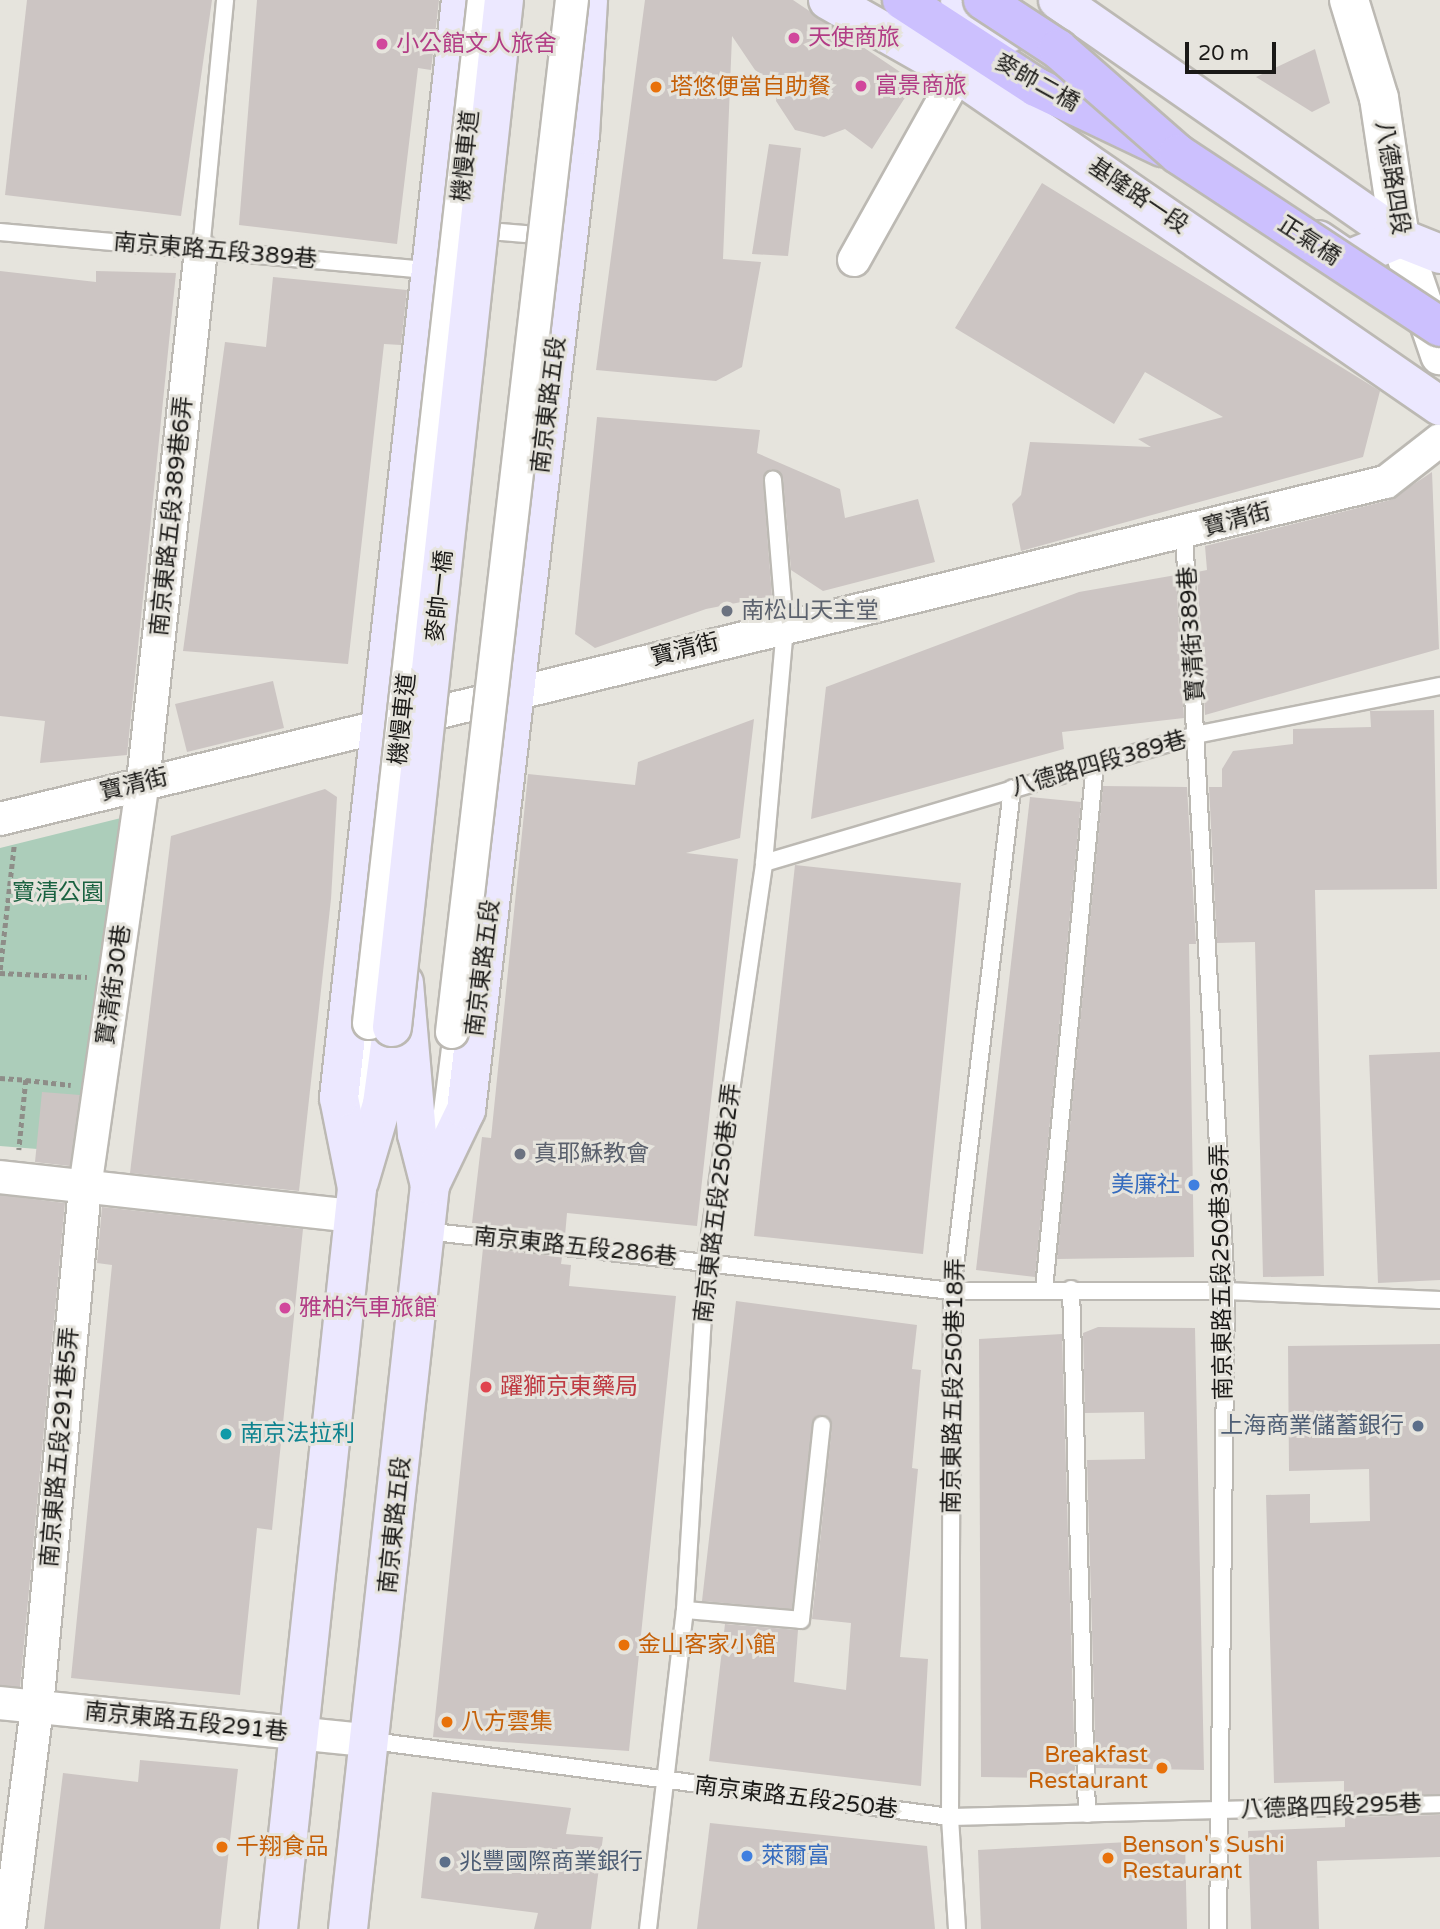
<!DOCTYPE html>
<meta charset="utf-8">
<style>
body{margin:0}
#map{position:relative;width:1440px;height:1929px;overflow:hidden;background:#e6e4dd;font-family:"Varela Round","Noto Sans TC",sans-serif}
div>[style]{position:absolute}
[style*='--x']{left:calc(var(--x)*1px);top:calc(var(--y)*1px);width:calc(var(--w)*1px);rotate:calc(var(--a)*1deg)}
.green>*{inset:0;background:#accdba}
.building>*{inset:0;background:#ccc5c3}
.path>*{height:4.5px;margin-top:-2.25px;transform-origin:0;background:repeating-linear-gradient(90deg,#8e8d88 0 5px,transparent 0 8.5px)}
.roads{filter:drop-shadow(2px 0 #bcb9b3) drop-shadow(-2px 0 #bcb9b3) drop-shadow(0 2px #bcb9b3) drop-shadow(0 -2px #bcb9b3)}
.service>*{height:16px;margin:-8px;padding:0 8px;transform-origin:8px;border-radius:8px;background:#fff}
.minor>*{height:32px;margin:-16px;padding:0 16px;transform-origin:16px;border-radius:16px;background:#fff}
.tertiary>*{height:38px;margin:-19px;padding:0 19px;transform-origin:19px;border-radius:19px;background:#fff}
.secondary>*{height:38px;margin:-19px;padding:0 19px;transform-origin:19px;border-radius:19px;background:#ece8ff}
.trunk>*{height:38px;margin:-19px;padding:0 19px;transform-origin:19px;border-radius:19px;background:#ccc0fe}
.bridges{filter:drop-shadow(2px 0 #bcb9b3) drop-shadow(-2px 0 #bcb9b3) drop-shadow(0 2px #bcb9b3) drop-shadow(0 -2px #bcb9b3)}
.minor-bridge>*{height:32px;margin:-16px;padding:0 16px;transform-origin:16px;border-radius:16px;background:#fff}
.secondary-bridge>*{height:38px;margin:-19px;padding:0 19px;transform-origin:19px;border-radius:19px;background:#ece8ff}
.trunk-bridge>*{height:38px;margin:-19px;padding:0 19px;transform-origin:19px;border-radius:19px;background:#ccc0fe}
.dots>*{width:19px;height:19px;translate:-50% -50%;box-sizing:border-box;border:4px solid #e6e4dd;border-radius:50%}
span{translate:-50% -50%;white-space:nowrap;text-align:center;line-height:1.15;-webkit-text-stroke:6px #e6e4dd;paint-order:stroke}
.hotel-label{font-size:23px;color:#b23c85}
.left{translate:0 -50%;text-align:left}
.street-label{font-size:23px;color:#1a1917}
.food-label{font-size:23px;color:#c56008}
.right{translate:-100% -50%;text-align:right}
.worship-label{font-size:23px;color:#5b616d}
.park-label{font-size:23px;color:#1a6241}
.shop-label{font-size:23px;color:#366cbe}
.health-label{font-size:23px;color:#be3a42}
.service-label{font-size:23px;color:#4e5e75}
.culture-label{font-size:23px;color:#0d838f}
.scale{position:absolute;left:1185px;top:42px;width:91px;height:32px;box-sizing:border-box;border:4px solid #1a1917;border-top:0;padding-left:9px;font-size:21px;line-height:24px;white-space:nowrap;color:#1a1917;-webkit-text-stroke:5px #e6e4dd;paint-order:stroke}
</style>
<div id="map">
<div class="green">
<i style="clip-path:polygon(125px 817px,87px 1153px,0 1146px,0 848px)"></i>
</div>
<div class="building">
<i style="clip-path:polygon(27px 0,212px 0,181px 216px,5px 195px)"></i>
<i style="clip-path:polygon(257px 0,439px 0,431px 70px,418px 68px,397px 244px,239px 225px)"></i>
<i style="clip-path:polygon(645px 0,793px 0,915px 82px,872px 149px,845px 129px,824px 137px,795px 130px,776px 101px,778px 86px,755px 70px,732px 36px,723px 259px,761px 262px,742px 367px,716px 381px,596px 370px)"></i>
<i style="clip-path:polygon(1315px 49px,1330px 103px,1312px 112px,1256px 77px)"></i>
<i style="clip-path:polygon(769px 144px,801px 148px,788px 256px,752px 254px)"></i>
<i style="clip-path:polygon(1042px 183px,1380px 391px,1363px 457px,1021px 551px,1012px 504px,1021px 495px,1030px 442px,1151px 447px,1138px 439px,1223px 417px,1145px 372px,1114px 424px,955px 328px)"></i>
<i style="clip-path:polygon(0 271px,96px 282px,96px 271px,176px 273px,127px 755px,40px 763px,45px 721px,0 716px)"></i>
<i style="clip-path:polygon(273px 277px,407px 290px,401px 345px,384px 344px,348px 664px,183px 651px,225px 342px,266px 347px)"></i>
<i style="clip-path:polygon(597px 417px,760px 430px,757px 453px,840px 489px,845px 518px,918px 499px,935px 562px,823px 591px,791px 570px,783px 478px,771px 469px,763px 480px,772px 596px,706px 609px,595px 648px,575px 634px)"></i>
<i style="clip-path:polygon(1432px 472px,1439px 649px,1205px 715px,1197px 572px,1207px 570px,1205px 546px,1390px 500px)"></i>
<i style="clip-path:polygon(1176px 575px,1184px 718px,1062px 732px,1064px 749px,811px 819px,826px 687px,1079px 592px)"></i>
<i style="clip-path:polygon(273px 681px,284px 728px,187px 752px,175px 704px)"></i>
<i style="clip-path:polygon(1434px 710px,1437px 889px,1315px 890px,1324px 1276px,1263px 1277px,1255px 942px,1217px 943px,1209px 787px,1222px 787px,1222px 769px,1233px 751px,1293px 744px,1293px 729px,1371px 727px,1370px 711px)"></i>
<i style="clip-path:polygon(754px 719px,740px 838px,686px 853px,738px 859px,697px 1226px,567px 1213px,565px 1236px,472px 1223px,482px 1137px,491px 1138px,528px 774px,635px 785px,638px 762px)"></i>
<i style="clip-path:polygon(1103px 786px,1187px 787px,1196px 944px,1189px 944px,1194px 1257px,1057px 1259px)"></i>
<i style="clip-path:polygon(325px 789px,337px 797px,331px 899px,299px 1191px,130px 1173px,171px 836px)"></i>
<i style="clip-path:polygon(1030px 797px,1081px 802px,1035px 1277px,976px 1270px)"></i>
<i style="clip-path:polygon(795px 865px,961px 883px,923px 1254px,754px 1236px)"></i>
<i style="clip-path:polygon(1440px 1052px,1440px 1280px,1378px 1283px,1369px 1055px)"></i>
<i style="clip-path:polygon(42px 1092px,80px 1095px,70px 1166px,35px 1162px)"></i>
<i style="clip-path:polygon(0 1195px,65px 1203px,20px 1687px,0 1685px)"></i>
<i style="clip-path:polygon(102px 1207px,303px 1229px,272px 1530px,257px 1528px,240px 1695px,71px 1678px,112px 1265px,97px 1263px)"></i>
<i style="clip-path:polygon(483px 1248px,562px 1257px,561px 1264px,571px 1265px,569px 1286px,676px 1296px,629px 1751px,433px 1737px)"></i>
<i style="clip-path:polygon(736px 1301px,917px 1325px,912px 1369px,921px 1370px,912px 1468px,918px 1469px,900px 1657px,928px 1659px,921px 1786px,709px 1761px,725px 1624px,798px 1630px,794px 1682px,846px 1690px,851px 1623px,812px 1619px,832px 1426px,824px 1415px,812px 1424px,792px 1609px,702px 1601px)"></i>
<i style="clip-path:polygon(1098px 1327px,1195px 1328px,1204px 1770px,1096px 1768px,1087px 1460px,1145px 1459px,1144px 1412px,1085px 1413px,1083px 1333px)"></i>
<i style="clip-path:polygon(1062px 1334px,1075px 1769px,1071px 1778px,981px 1777px,979px 1339px)"></i>
<i style="clip-path:polygon(1440px 1344px,1440px 1794px,1344px 1796px,1344px 1781px,1274px 1783px,1266px 1495px,1310px 1494px,1310px 1523px,1370px 1521px,1369px 1469px,1289px 1471px,1288px 1346px)"></i>
<i style="clip-path:polygon(140px 1760px,238px 1769px,220px 1929px,44px 1929px,63px 1773px,138px 1782px)"></i>
<i style="clip-path:polygon(432px 1792px,571px 1808px,566px 1834px,603px 1837px,591px 1929px,534px 1929px,538px 1913px,421px 1898px)"></i>
<i style="clip-path:polygon(1440px 1815px,1440px 1857px,1317px 1861px,1319px 1929px,1251px 1929px,1248px 1831px,1345px 1827px,1345px 1817px)"></i>
<i style="clip-path:polygon(710px 1823px,927px 1846px,935px 1929px,697px 1929px)"></i>
<i style="clip-path:polygon(1185px 1839px,1187px 1929px,981px 1929px,978px 1850px)"></i>
</div>
<div class="path">
<i style="--x:0;--y:970;--w:126;--a:-83.6"></i>
<i style="--x:0;--y:973;--w:87;--a:2.6"></i>
<i style="--x:0;--y:1078;--w:26;--a:4"></i>
<i style="--x:26;--y:1080;--w:70;--a:95.7"></i>
<i style="--x:26;--y:1080;--w:45;--a:6.3"></i>
</div>
<div class="roads">
<div class="service">
<i style="--x:477;--y:230;--w:72;--a:4.8"></i>
<i style="--x:0;--y:232;--w:431;--a:5.1"></i>
<i style="--x:201;--y:250;--w:251;--a:-84.5"></i>
<i style="--x:1184;--y:534;--w:758;--a:86.82"></i>
<i style="--x:1226;--y:1291;--w:638;--a:90.72"></i>
<i style="--x:764;--y:863;--w:455;--a:-16.5"></i>
<i style="--x:1200;--y:734;--w:245;--a:-11.3"></i>
<i style="--x:360;--y:1128;--w:105;--a:-85.1"></i>
<i style="--x:439;--y:1135;--w:104;--a:-82.8"></i>
<i style="--x:425;--y:1231;--w:530;--a:6.5"></i>
<i style="--x:952;--y:1291;--w:274;--a:0"></i>
<i style="--x:1226;--y:1291;--w:214;--a:2.4"></i>
<i style="--x:1044;--y:1289;--w:527;--a:-84.45"></i>
<i style="--x:1071;--y:1289;--w:525;--a:88.25"></i>
<i style="--x:685;--y:1610;--w:116;--a:4.9"></i>
<i style="--x:801;--y:1620;--w:196;--a:-83.9"></i>
<i style="--x:372;--y:1741;--w:583;--a:7.49"></i>
<i style="--x:950;--y:1817;--w:490;--a:-1.5"></i>
<i style="--x:648;--y:1929;--w:321;--a:-83.4"></i>
<i style="--x:685;--y:1610;--w:349;--a:-86.5"></i>
<i style="--x:706;--y:1262;--w:403;--a:-81.7"></i>
<i style="--x:764;--y:863;--w:238;--a:-84.9"></i>
<i style="--x:785;--y:626;--w:147;--a:-94.7"></i>
<i style="--x:957;--y:1929;--w:112;--a:-93.6"></i>
<i style="--x:950;--y:1817;--w:526;--a:-89.78"></i>
<i style="--x:952;--y:1291;--w:506;--a:-83.18"></i>
</div>
<div class="minor">
<i style="--x:854;--y:260;--w:213;--a:-60.8"></i>
<i style="--x:0;--y:819;--w:1426;--a:-13.67"></i>
<i style="--x:1386;--y:482;--w:68;--a:-37.9"></i>
<i style="--x:0;--y:1177;--w:356;--a:6.3"></i>
<i style="--x:0;--y:1703;--w:374;--a:5.8"></i>
<i style="--x:9;--y:1929;--w:224;--a:-82.8"></i>
<i style="--x:37;--y:1707;--w:521;--a:-84.72"></i>
<i style="--x:85;--y:1188;--w:410;--a:-81.9"></i>
<i style="--x:143;--y:782;--w:535;--a:-83.78"></i>
</div>
<div class="tertiary">
<i style="--x:1349;--y:0;--w:102;--a:73"></i>
<i style="--x:1379;--y:98;--w:142;--a:81.5"></i>
<i style="--x:1400;--y:238;--w:124;--a:71.1"></i>
</div>
<div class="secondary">
<i style="--x:828;--y:0;--w:150;--a:29.6"></i>
<i style="--x:958;--y:74;--w:585;--a:34.56"></i>
<i style="--x:960;--y:0;--w:59;--a:34"></i>
<i style="--x:1058;--y:0;--w:417;--a:34.8"></i>
<i style="--x:1400;--y:238;--w:43;--a:21.8"></i>
<i style="--x:1318;--y:240;--w:36;--a:34"></i>
<i style="--x:1348;--y:260;--w:56;--a:-22.9"></i>
<i style="--x:404;--y:983;--w:152;--a:85.1"></i>
<i style="--x:417;--y:1134;--w:53;--a:75.7"></i>
<i style="--x:359;--y:1182;--w:81;--a:-73.6"></i>
<i style="--x:382;--y:1104;--w:75;--a:-82.3"></i>
<i style="--x:278;--y:1929;--w:745;--a:-83.91"></i>
<i style="--x:357;--y:1188;--w:92;--a:-101.3"></i>
<i style="--x:339;--y:1098;--w:1105;--a:-83.66"></i>
<i style="--x:348;--y:1929;--w:749;--a:-83.71"></i>
<i style="--x:430;--y:1185;--w:83;--a:-64.4"></i>
<i style="--x:466;--y:1110;--w:982;--a:-83.33"></i>
<i style="--x:580;--y:135;--w:135;--a:-86.6"></i>
</div>
<div class="trunk">
<i style="--x:902;--y:0;--w:160;--a:33"></i>
<i style="--x:1036;--y:87;--w:140;--a:25.5"></i>
</div>
</div>
<div class="bridges">
<div class="minor-bridge">
<i style="--x:369;--y:1023;--w:1029;--a:-83.59"></i>
<i style="--x:452;--y:1032;--w:1039;--a:-83.37"></i>
</div>
<div class="secondary-bridge">
<i style="--x:392;--y:1027;--w:1033;--a:-83.78"></i>
</div>
<div class="trunk-bridge">
<i style="--x:983;--y:0;--w:90;--a:33.2"></i>
<i style="--x:1058;--y:49;--w:159;--a:41.2"></i>
<i style="--x:1178;--y:154;--w:314;--a:33.4"></i>
</div>
</div>
<div class="dots">
<i style="left:794px;top:38px;background:#d1479c"></i>
<i style="left:382px;top:44px;background:#d1479c"></i>
<i style="left:861px;top:86px;background:#d1479c"></i>
<i style="left:656px;top:87px;background:#e8710a"></i>
<i style="left:727px;top:611px;background:#6b7280"></i>
<i style="left:520px;top:1154px;background:#6b7280"></i>
<i style="left:1194px;top:1185px;background:#3f7fe0"></i>
<i style="left:285px;top:1308px;background:#d1479c"></i>
<i style="left:486px;top:1387px;background:#e0444e"></i>
<i style="left:1418px;top:1426px;background:#5c6f8a"></i>
<i style="left:226px;top:1434px;background:#0f9aa8"></i>
<i style="left:624px;top:1645px;background:#e8710a"></i>
<i style="left:447px;top:1722px;background:#e8710a"></i>
<i style="left:1162px;top:1768px;background:#e8710a"></i>
<i style="left:222px;top:1847px;background:#e8710a"></i>
<i style="left:747px;top:1856px;background:#3f7fe0"></i>
<i style="left:1108px;top:1858px;background:#e8710a"></i>
<i style="left:445px;top:1862px;background:#5c6f8a"></i>
</div>
<div class="hotel-label">
<span class="left" style="left:808px;top:38px">天使商旅</span>
<span class="left" style="left:396px;top:44px">小公館文人旅舍</span>
<span class="left" style="left:875px;top:86px">富景商旅</span>
<span class="left" style="left:299px;top:1308px">雅柏汽車旅館</span>
</div>
<div class="street-label">
<span style="left:1037px;top:83px;rotate:29deg">麥帥二橋</span>
<span style="left:466px;top:156px;rotate:-84deg">機慢車道</span>
<span style="left:1392px;top:178px;rotate:81deg">八德路四段</span>
<span style="left:1138px;top:196px;rotate:34deg">基隆路一段</span>
<span style="left:1309px;top:241px;rotate:33deg">正氣橋</span>
<span style="left:215px;top:251px;rotate:5deg">南京東路五段389巷</span>
<span style="left:549px;top:405px;rotate:-83deg">南京東路五段</span>
<span style="left:172px;top:516px;rotate:-84deg">南京東路五段389巷6弄</span>
<span style="left:1237px;top:520px;rotate:-15deg">寶清街</span>
<span style="left:440px;top:596px;rotate:-84deg">麥帥一橋</span>
<span style="left:1192px;top:634px;rotate:-94deg">寶清街389巷</span>
<span style="left:685px;top:650px;rotate:-14deg">寶清街</span>
<span style="left:403px;top:719px;rotate:-84deg">機慢車道</span>
<span style="left:1099px;top:764px;rotate:-16deg">八德路四段389巷</span>
<span style="left:134px;top:785px;rotate:-14deg">寶清街</span>
<span style="left:483px;top:968px;rotate:-83deg">南京東路五段</span>
<span style="left:114px;top:985px;rotate:-82deg">寶清街30巷</span>
<span style="left:718px;top:1203px;rotate:-83deg">南京東路五段250巷2弄</span>
<span style="left:575px;top:1247px;rotate:6deg">南京東路五段286巷</span>
<span style="left:1222px;top:1272px;rotate:-91deg">南京東路五段250巷36弄</span>
<span style="left:954px;top:1386px;rotate:-89deg">南京東路五段250巷18弄</span>
<span style="left:60px;top:1447px;rotate:-85deg">南京東路五段291巷5弄</span>
<span style="left:395px;top:1525px;rotate:-84deg">南京東路五段</span>
<span style="left:186px;top:1722px;rotate:6deg">南京東路五段291巷</span>
<span style="left:796px;top:1798px;rotate:7deg">南京東路五段250巷</span>
<span style="left:1331px;top:1807px;rotate:-2deg">八德路四段295巷</span>
</div>
<div class="food-label">
<span class="left" style="left:670px;top:87px">塔悠便當自助餐</span>
<span class="left" style="left:638px;top:1645px">金山客家小館</span>
<span class="left" style="left:461px;top:1722px">八方雲集</span>
<span class="right" style="left:1148px;top:1768px">Breakfast<br>Restaurant</span>
<span class="left" style="left:1122px;top:1858px">Benson's Sushi<br>Restaurant</span>
<span class="left" style="left:236px;top:1847px">千翔食品</span>
</div>
<div class="worship-label">
<span class="left" style="left:741px;top:611px">南松山天主堂</span>
<span class="left" style="left:534px;top:1154px">真耶穌教會</span>
</div>
<div class="park-label">
<span style="left:58px;top:893px">寶清公園</span>
</div>
<div class="shop-label">
<span class="right" style="left:1180px;top:1185px">美廉社</span>
<span class="left" style="left:761px;top:1856px">萊爾富</span>
</div>
<div class="health-label">
<span class="left" style="left:500px;top:1387px">躍獅京東藥局</span>
</div>
<div class="service-label">
<span class="right" style="left:1404px;top:1426px">上海商業儲蓄銀行</span>
<span class="left" style="left:459px;top:1862px">兆豐國際商業銀行</span>
</div>
<div class="culture-label">
<span class="left" style="left:240px;top:1434px">南京法拉利</span>
</div>
<div class="scale">20 m</div>
</div>
